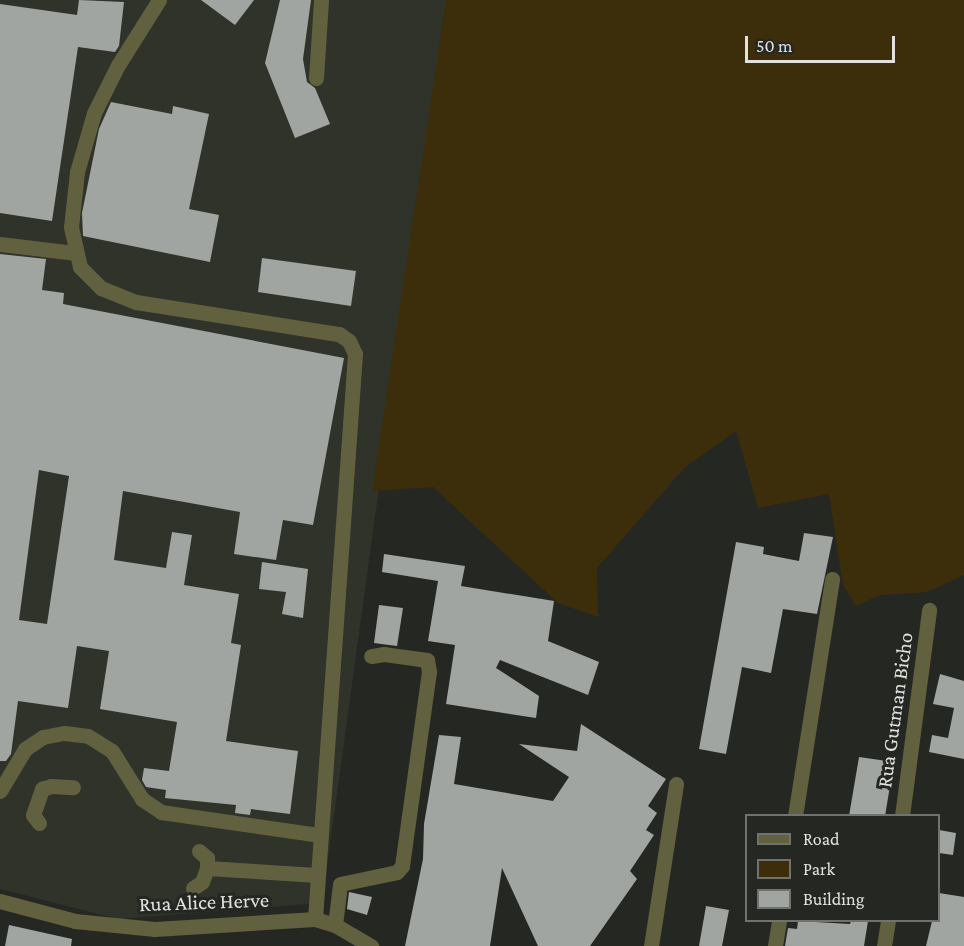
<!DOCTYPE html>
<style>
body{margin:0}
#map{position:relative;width:964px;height:946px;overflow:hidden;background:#252723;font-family:"Crimson Pro",serif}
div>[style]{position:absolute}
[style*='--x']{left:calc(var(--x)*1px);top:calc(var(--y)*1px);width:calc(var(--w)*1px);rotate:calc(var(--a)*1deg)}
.built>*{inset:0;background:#2f332a}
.green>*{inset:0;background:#3d2e0b}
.building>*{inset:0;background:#a1a5a1}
.minor>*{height:15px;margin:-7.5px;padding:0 7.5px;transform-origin:7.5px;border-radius:7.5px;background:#61603f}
span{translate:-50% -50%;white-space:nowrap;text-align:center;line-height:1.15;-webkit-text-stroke:6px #252723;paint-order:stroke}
.street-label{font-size:21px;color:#e1e2e0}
.legend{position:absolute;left:745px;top:814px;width:195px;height:108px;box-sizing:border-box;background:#252723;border:2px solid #70726f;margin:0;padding:8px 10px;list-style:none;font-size:18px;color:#e1e2e0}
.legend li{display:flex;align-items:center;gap:12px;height:30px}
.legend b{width:30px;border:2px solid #70726f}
.scale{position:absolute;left:745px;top:36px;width:150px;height:27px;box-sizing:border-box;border:3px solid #e1e2e0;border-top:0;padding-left:8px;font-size:18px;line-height:21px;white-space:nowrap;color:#e1e2e0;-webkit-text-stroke:4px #252723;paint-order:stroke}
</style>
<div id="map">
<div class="built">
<i style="clip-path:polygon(0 0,446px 0,322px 903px,118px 919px,0 889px)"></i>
</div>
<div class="green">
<i style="clip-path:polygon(446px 0,964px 0,964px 575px,927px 592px,880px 595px,856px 606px,843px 585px,829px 494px,758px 508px,736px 431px,684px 468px,597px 568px,598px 617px,558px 603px,433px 487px,372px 491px)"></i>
</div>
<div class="building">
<i style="clip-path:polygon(79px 0,124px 2px,119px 46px,115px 52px,78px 47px,52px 221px,0 213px,0 4px,77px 15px)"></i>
<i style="clip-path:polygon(201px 0,254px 0,235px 25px)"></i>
<i style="clip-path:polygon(280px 0,311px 0,303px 59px,307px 82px,315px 88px,330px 124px,295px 138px,265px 63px)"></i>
<i style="clip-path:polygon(111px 102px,172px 114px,173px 106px,209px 114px,189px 209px,219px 215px,210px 262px,83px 236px,82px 213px,99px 129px)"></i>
<i style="clip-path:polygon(evenodd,0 254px,46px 259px,42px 290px,64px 293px,63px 304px,344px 358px,313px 525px,283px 520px,276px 560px,234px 554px,240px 512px,123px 491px,114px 560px,166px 568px,172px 532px,192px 535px,184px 585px,239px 594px,231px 643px,241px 645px,226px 741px,298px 751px,290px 814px,251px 809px,250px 815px,235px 813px,236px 805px,165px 798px,166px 790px,146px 787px,142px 780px,144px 768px,169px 771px,177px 722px,100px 709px,109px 651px,77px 646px,68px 708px,18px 701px,11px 754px,6px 761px,0 761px,0 254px,39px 470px,69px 476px,47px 624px,19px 620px,39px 470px)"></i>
<i style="clip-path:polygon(262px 258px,356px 271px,351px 306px,258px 292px)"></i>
<i style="clip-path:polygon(804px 533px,833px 537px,817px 614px,783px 609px,771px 673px,742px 667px,726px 754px,699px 749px,736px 542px,764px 547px,763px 554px,799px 561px)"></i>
<i style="clip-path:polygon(384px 554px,465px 566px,461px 586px,554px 601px,548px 641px,599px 662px,588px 695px,500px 660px,496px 668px,539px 696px,536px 718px,446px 704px,455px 645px,428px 641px,438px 581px,382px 572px)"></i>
<i style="clip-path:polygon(262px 562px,308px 569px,303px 618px,282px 614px,286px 592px,259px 589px)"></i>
<i style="clip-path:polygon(379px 605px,403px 608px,397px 646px,374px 643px)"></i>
<i style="clip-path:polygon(940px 674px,964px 681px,964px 759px,929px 752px,932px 735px,948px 738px,954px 708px,933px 704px)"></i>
<i style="clip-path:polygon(581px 724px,666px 779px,648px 806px,657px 813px,646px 830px,654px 835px,630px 871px,637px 879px,590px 946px,538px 946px,502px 868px,490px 946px,405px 946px,423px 859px,424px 824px,439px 735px,461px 737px,454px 784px,553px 801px,569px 777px,519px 744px,577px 751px)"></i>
<i style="clip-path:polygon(859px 757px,894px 762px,885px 816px,849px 816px)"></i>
<i style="clip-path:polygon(939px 830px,956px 833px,953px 855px,939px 853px)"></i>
<i style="clip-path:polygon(349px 892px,372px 897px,367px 915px,347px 909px)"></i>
<i style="clip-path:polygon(939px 893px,964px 897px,964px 946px,926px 946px,932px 921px,939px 921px)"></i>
<i style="clip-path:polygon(706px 906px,729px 910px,722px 946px,699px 946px)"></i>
<i style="clip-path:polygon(798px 921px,850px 924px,851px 921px,868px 921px,864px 946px,785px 946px,788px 928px,797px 929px)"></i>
<i style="clip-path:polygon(9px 925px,72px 939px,71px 946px,5px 946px)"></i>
</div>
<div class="minor">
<i style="--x:159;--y:0;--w:77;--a:122.2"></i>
<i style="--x:118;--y:65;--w:54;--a:116.6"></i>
<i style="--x:94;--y:113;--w:61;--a:106.1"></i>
<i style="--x:77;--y:172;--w:55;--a:96.2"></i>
<i style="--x:71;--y:227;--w:41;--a:77.3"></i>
<i style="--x:80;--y:267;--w:30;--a:45"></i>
<i style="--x:101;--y:288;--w:38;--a:22"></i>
<i style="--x:136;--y:302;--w:206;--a:9"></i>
<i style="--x:339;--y:334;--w:12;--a:35"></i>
<i style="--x:349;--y:341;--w:14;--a:65"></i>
<i style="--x:355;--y:354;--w:566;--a:94.05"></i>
<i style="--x:316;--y:78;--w:78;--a:-86.3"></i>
<i style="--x:0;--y:244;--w:77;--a:6.8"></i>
<i style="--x:0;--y:791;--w:49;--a:-59.2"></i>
<i style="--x:25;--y:749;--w:22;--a:-34"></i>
<i style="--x:43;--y:737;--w:21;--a:-11"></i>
<i style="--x:64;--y:733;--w:24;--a:7"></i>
<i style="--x:88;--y:736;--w:28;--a:32"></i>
<i style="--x:112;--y:751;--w:57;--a:58"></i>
<i style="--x:142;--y:799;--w:23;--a:34"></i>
<i style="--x:161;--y:812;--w:159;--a:8.3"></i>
<i style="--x:795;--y:816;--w:240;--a:-81.1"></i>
<i style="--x:902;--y:816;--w:208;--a:-82.5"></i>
<i style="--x:39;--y:823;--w:10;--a:-127"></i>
<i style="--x:33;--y:815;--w:28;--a:-71"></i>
<i style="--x:42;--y:789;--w:9;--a:-18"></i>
<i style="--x:51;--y:786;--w:22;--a:3"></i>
<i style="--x:199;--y:851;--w:11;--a:41"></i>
<i style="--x:207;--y:858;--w:10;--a:90"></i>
<i style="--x:193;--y:888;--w:11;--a:-34"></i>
<i style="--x:202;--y:882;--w:15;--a:-70"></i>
<i style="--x:207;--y:868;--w:110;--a:3.6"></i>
<i style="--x:0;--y:901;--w:78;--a:14.9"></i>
<i style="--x:75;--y:921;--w:80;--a:5.7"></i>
<i style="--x:155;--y:929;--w:160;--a:-3.6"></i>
<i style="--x:315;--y:919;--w:21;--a:17"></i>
<i style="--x:335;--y:925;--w:42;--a:30.3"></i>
<i style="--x:335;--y:925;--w:41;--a:-83"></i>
<i style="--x:340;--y:884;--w:58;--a:-11.9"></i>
<i style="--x:397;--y:872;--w:8;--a:-50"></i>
<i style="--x:402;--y:866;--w:196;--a:-82.1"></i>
<i style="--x:429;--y:672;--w:12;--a:-99"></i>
<i style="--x:427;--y:660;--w:43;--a:-172.1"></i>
<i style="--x:384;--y:654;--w:13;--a:171"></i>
<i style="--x:651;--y:946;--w:164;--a:-81.2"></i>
<i style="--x:775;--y:946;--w:26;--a:-81"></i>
<i style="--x:884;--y:946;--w:26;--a:-81"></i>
</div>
<div class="street-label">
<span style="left:895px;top:710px;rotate:-82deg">Rua Gutman Bicho</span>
<span style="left:204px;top:902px;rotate:-2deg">Rua Alice Herve</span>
</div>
<ul class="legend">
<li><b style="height:8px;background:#61603f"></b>Road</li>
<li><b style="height:16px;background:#3d2e0b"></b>Park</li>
<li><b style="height:16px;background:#a1a5a1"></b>Building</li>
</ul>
<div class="scale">50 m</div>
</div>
